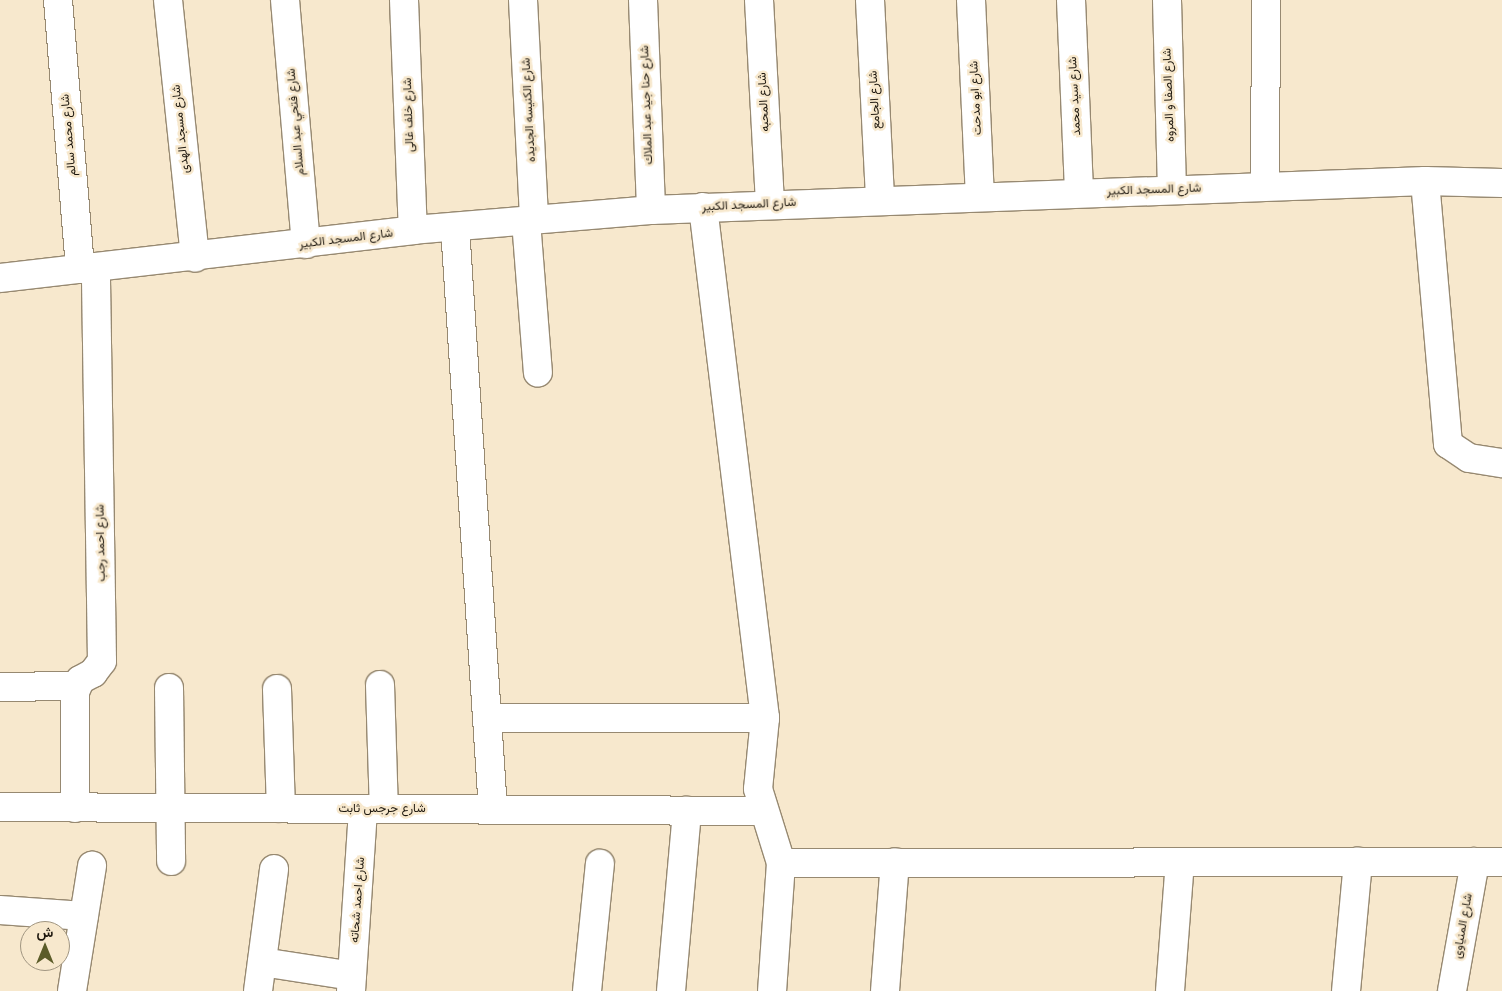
<!DOCTYPE html>
<meta charset="utf-8">
<style>
body{margin:0}
#map{position:relative;width:1502px;height:991px;overflow:hidden;background:#f7e8cd;font-family:Helvetica,Vazirmatn,sans-serif}
div>[style]{position:absolute}
[style*='--x']{left:calc(var(--x)*1px);top:calc(var(--y)*1px);width:calc(var(--w)*1px);rotate:calc(var(--a)*1deg)}
.roads{filter:drop-shadow(1px 0 #978971) drop-shadow(-1px 0 #978971) drop-shadow(0 1px #978971) drop-shadow(0 -1px #978971)}
.minor>*{height:28px;margin:-14px;padding:0 14px;transform-origin:14px;border-radius:14px;background:#fff}
span{translate:-50% -50%;white-space:nowrap;text-align:center;line-height:1.15;-webkit-text-stroke:5px #f7e8cd;paint-order:stroke}
.street-label{font-size:12px;color:#1e180f}
.north{position:absolute;left:20px;top:921px;width:50px;height:50px;box-sizing:border-box;background:#f7e8cd;border:1px solid #a09581;border-radius:50%;rotate:0deg;font-size:14px;font-weight:700;line-height:20px;text-align:center;color:#1e180f}
.north::after{content:'';display:block;margin:auto;width:18px;height:22px;background:#5b5c29;clip-path:polygon(50% 0,100% 100%,50% 72%,0 100%)}
</style>
<div id="map">
<div class="roads">
<div class="minor">
<i style="--x:58;--y:0;--w:270;--a:85.3"></i>
<i style="--x:168;--y:0;--w:259;--a:84"></i>
<i style="--x:285;--y:0;--w:245;--a:85.1"></i>
<i style="--x:404;--y:0;--w:230;--a:87.8"></i>
<i style="--x:523;--y:0;--w:220;--a:87.1"></i>
<i style="--x:643;--y:0;--w:210;--a:87.8"></i>
<i style="--x:759;--y:0;--w:204;--a:86.9"></i>
<i style="--x:870;--y:0;--w:199;--a:87.1"></i>
<i style="--x:971;--y:0;--w:196;--a:87.4"></i>
<i style="--x:1071;--y:0;--w:193;--a:87.6"></i>
<i style="--x:1167;--y:0;--w:189;--a:88.5"></i>
<i style="--x:1425;--y:181;--w:264;--a:85"></i>
<i style="--x:1448;--y:444;--w:25;--a:34"></i>
<i style="--x:1469;--y:458;--w:33;--a:9"></i>
<i style="--x:1265;--y:186;--w:186;--a:-89.7"></i>
<i style="--x:703;--y:207;--w:515;--a:83.08"></i>
<i style="--x:765;--y:718;--w:71;--a:95.6"></i>
<i style="--x:758;--y:789;--w:77;--a:72.7"></i>
<i style="--x:781;--y:863;--w:128;--a:94"></i>
<i style="--x:526;--y:221;--w:152;--a:85.5"></i>
<i style="--x:455;--y:227;--w:584;--a:86.27"></i>
<i style="--x:0;--y:278;--w:416;--a:-6.6"></i>
<i style="--x:413;--y:230;--w:239;--a:-4.8"></i>
<i style="--x:651;--y:210;--w:775;--a:-2.15"></i>
<i style="--x:1425;--y:181;--w:77;--a:1.5"></i>
<i style="--x:380;--y:685;--w:124;--a:88.2"></i>
<i style="--x:0;--y:687;--w:76;--a:-0.8"></i>
<i style="--x:169;--y:688;--w:173;--a:89.3"></i>
<i style="--x:277;--y:689;--w:119;--a:88.1"></i>
<i style="--x:487;--y:718;--w:278;--a:0"></i>
<i style="--x:0;--y:807;--w:764;--a:0.3"></i>
<i style="--x:75;--y:808;--w:116;--a:-90"></i>
<i style="--x:75;--y:692;--w:13;--a:-67"></i>
<i style="--x:80;--y:680;--w:15;--a:-28"></i>
<i style="--x:93;--y:673;--w:15;--a:-53"></i>
<i style="--x:102;--y:661;--w:394;--a:-90.9"></i>
<i style="--x:781;--y:863;--w:721;--a:-0.08"></i>
<i style="--x:0;--y:910;--w:84;--a:4.1"></i>
<i style="--x:262;--y:962;--w:91;--a:8.8"></i>
<i style="--x:72;--y:991;--w:127;--a:-80.9"></i>
<i style="--x:258;--y:991;--w:123;--a:-82.5"></i>
<i style="--x:351;--y:991;--w:182;--a:-86.2"></i>
<i style="--x:587;--y:991;--w:128;--a:-84.2"></i>
<i style="--x:671;--y:991;--w:181;--a:-84.9"></i>
<i style="--x:885;--y:991;--w:129;--a:-85.6"></i>
<i style="--x:1170;--y:991;--w:129;--a:-85.6"></i>
<i style="--x:1346;--y:991;--w:130;--a:-84.7"></i>
<i style="--x:1452;--y:991;--w:131;--a:-79.9"></i>
</div>
</div>
<div class="street-label">
<span style="left:1169px;top:95px;rotate:-92deg">شارع الصفا و المروه</span>
<span style="left:1075px;top:96px;rotate:-93deg">شارع سيد محمد</span>
<span style="left:976px;top:98px;rotate:-93deg">شارع ابو مدحت</span>
<span style="left:875px;top:100px;rotate:-93deg">شارع الجامع</span>
<span style="left:764px;top:102px;rotate:-93deg">شارع المحبه</span>
<span style="left:647px;top:105px;rotate:-92deg">شارع حنا جيد عبد الملاك</span>
<span style="left:529px;top:110px;rotate:-93deg">شارع الكنيسه الجديده</span>
<span style="left:409px;top:115px;rotate:-92deg">شارع خلف غالى</span>
<span style="left:296px;top:122px;rotate:-95deg">شارع فتحي عبد السلام</span>
<span style="left:181px;top:129px;rotate:-96deg">شارع مسجد الهدى</span>
<span style="left:69px;top:135px;rotate:-95deg">شارع محمد سالم</span>
<span style="left:1154px;top:190px;rotate:-2deg">شارع المسجد الكبير</span>
<span style="left:749px;top:205px;rotate:-3deg">شارع المسجد الكبير</span>
<span style="left:346px;top:239px;rotate:-7deg">شارع المسجد الكبير</span>
<span style="left:101px;top:543px;rotate:-91deg">شارع احمد رجب</span>
<span style="left:382px;top:809px">شارع جرجس ثابت</span>
<span style="left:358px;top:900px;rotate:-86deg">شارع احمد شحاته</span>
<span style="left:1463px;top:926px;rotate:-80deg">شارع المنياوى</span>
</div>
<div class="north">ش</div>
</div>
